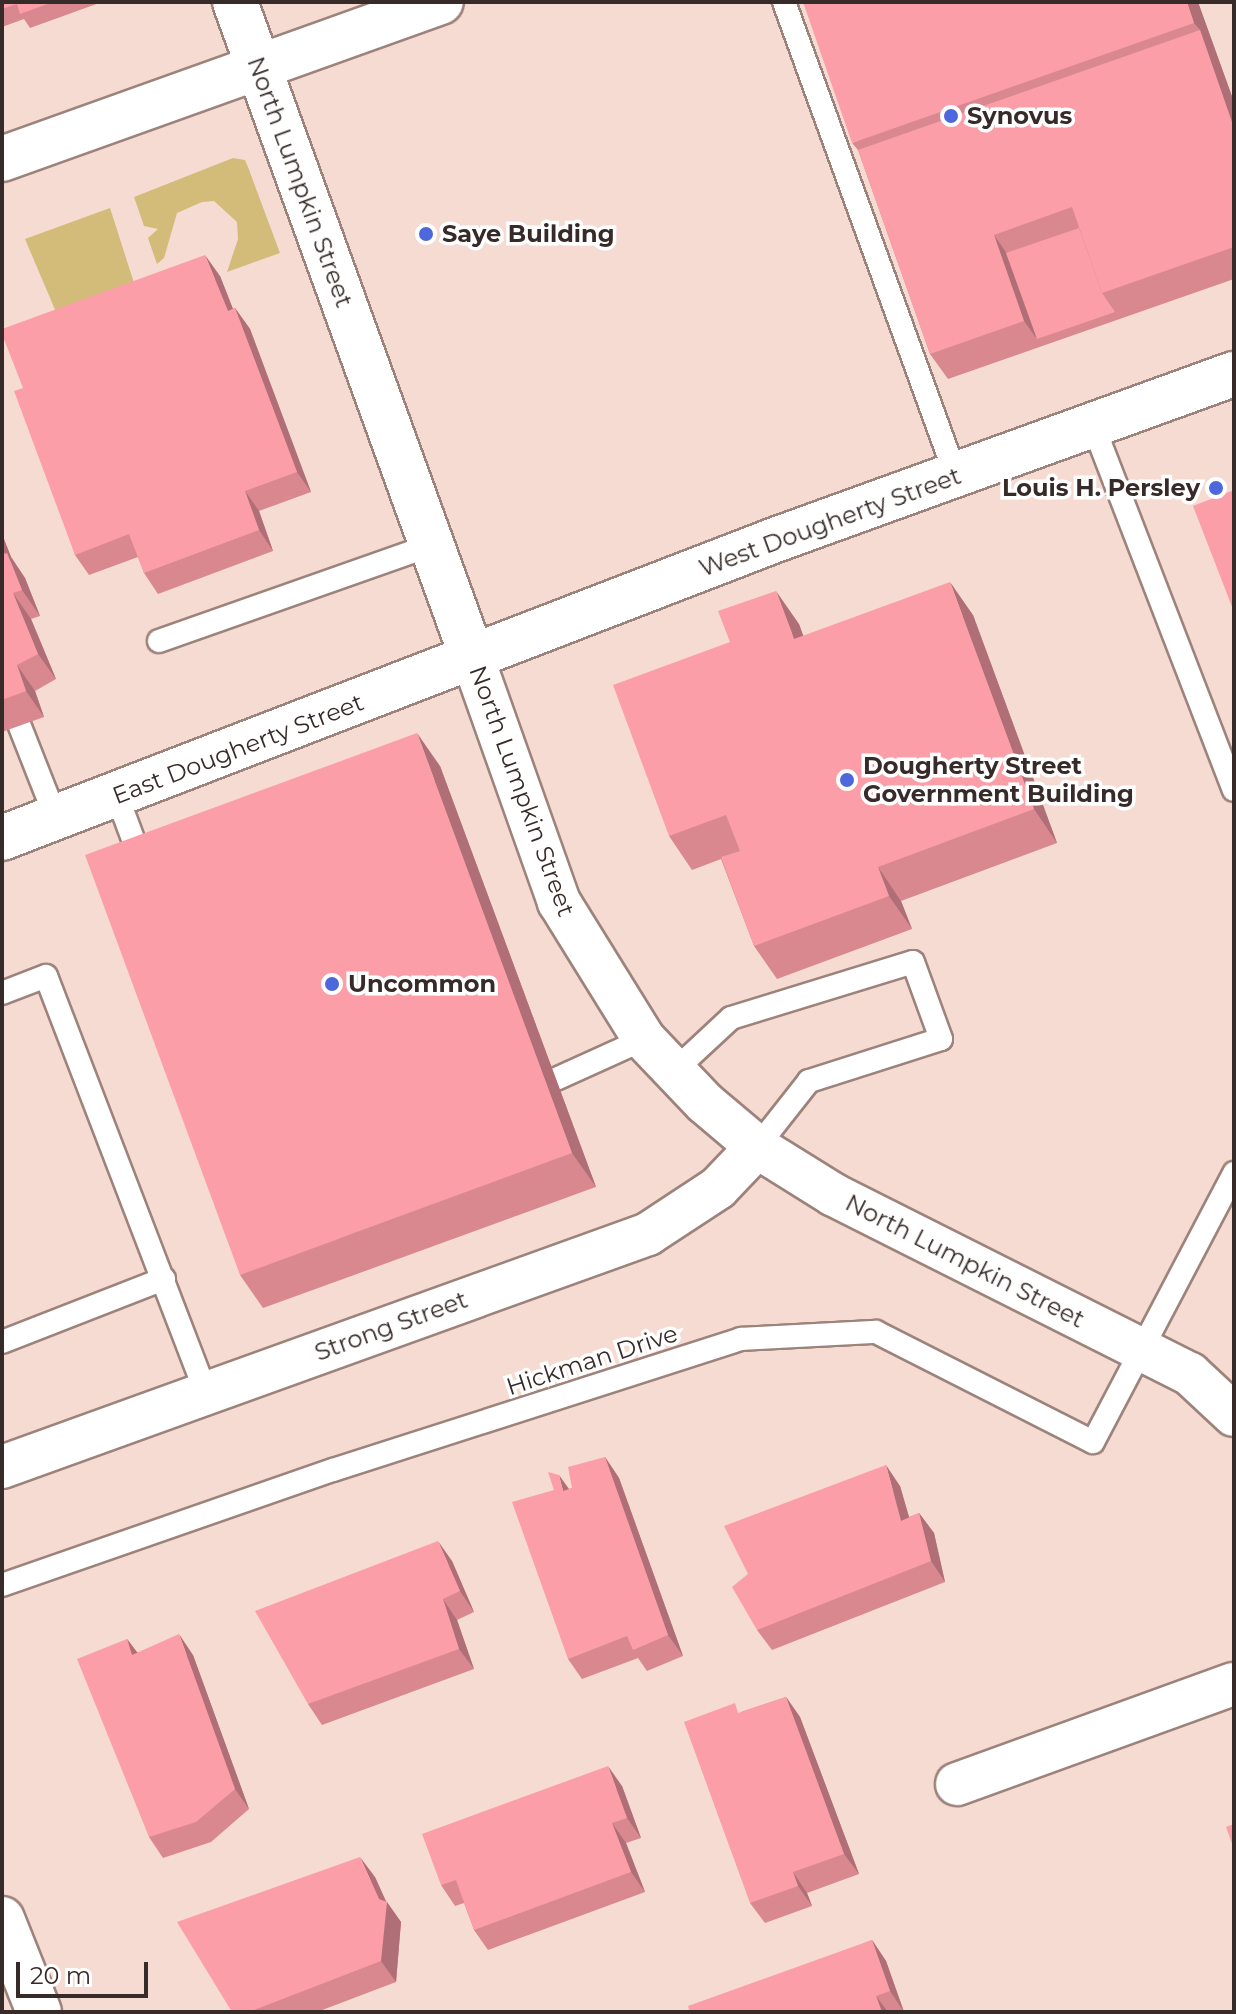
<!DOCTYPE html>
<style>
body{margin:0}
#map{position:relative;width:1236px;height:2014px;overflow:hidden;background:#f6dbd2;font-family:Montserrat,sans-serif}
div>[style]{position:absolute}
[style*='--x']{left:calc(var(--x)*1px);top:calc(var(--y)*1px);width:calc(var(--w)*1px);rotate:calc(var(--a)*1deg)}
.green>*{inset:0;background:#d3bb79}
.roads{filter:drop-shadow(2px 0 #9c837b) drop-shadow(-2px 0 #9c837b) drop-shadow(0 2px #9c837b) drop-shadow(0 -2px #9c837b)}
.service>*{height:22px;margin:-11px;padding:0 11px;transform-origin:11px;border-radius:11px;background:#fff}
.minor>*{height:42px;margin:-21px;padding:0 21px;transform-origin:21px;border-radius:21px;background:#fff}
.tertiary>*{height:44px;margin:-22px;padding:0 22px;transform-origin:22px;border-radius:22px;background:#fff}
.secondary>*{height:44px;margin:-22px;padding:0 22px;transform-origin:22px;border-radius:22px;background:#fff}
.wall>*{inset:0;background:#d98890}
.shaded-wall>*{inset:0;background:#b06f76}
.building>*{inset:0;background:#fc9ea8}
.dots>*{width:22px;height:22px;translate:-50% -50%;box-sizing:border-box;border:4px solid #fff;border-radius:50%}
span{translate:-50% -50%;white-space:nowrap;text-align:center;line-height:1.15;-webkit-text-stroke:7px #fff;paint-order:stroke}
.poi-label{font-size:24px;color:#362b28;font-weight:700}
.left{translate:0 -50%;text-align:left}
.right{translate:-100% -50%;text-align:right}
.street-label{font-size:24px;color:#362b28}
.frame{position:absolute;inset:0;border:4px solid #362b28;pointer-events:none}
.scale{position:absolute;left:16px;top:1962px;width:132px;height:36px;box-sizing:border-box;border:4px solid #362b28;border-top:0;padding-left:10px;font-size:24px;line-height:28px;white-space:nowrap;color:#362b28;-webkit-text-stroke:6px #fff;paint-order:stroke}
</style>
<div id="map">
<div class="green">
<i style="clip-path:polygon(233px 158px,245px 160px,248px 167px,280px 253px,227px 272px,238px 239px,237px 222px,214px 201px,202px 202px,177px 213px,164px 258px,157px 264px,148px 238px,158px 229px,144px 226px,134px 197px)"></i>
<i style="clip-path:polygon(110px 208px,134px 283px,56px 312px,25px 239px)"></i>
</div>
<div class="roads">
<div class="service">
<i style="--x:784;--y:2;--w:504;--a:70.06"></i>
<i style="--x:1093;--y:425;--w:391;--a:68.9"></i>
<i style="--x:159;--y:641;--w:289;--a:-19.4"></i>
<i style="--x:2;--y:681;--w:147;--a:68.5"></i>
<i style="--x:117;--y:796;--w:75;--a:69.6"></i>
<i style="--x:2;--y:993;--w:47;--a:-21.1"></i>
<i style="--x:46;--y:976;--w:446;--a:69"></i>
<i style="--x:674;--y:1071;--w:78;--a:-42.9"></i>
<i style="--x:731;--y:1018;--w:190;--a:-17.1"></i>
<i style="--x:913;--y:962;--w:82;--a:70"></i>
<i style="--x:941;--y:1039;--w:139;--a:162.3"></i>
<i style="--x:809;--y:1081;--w:84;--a:128.2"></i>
<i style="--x:556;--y:1079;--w:97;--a:-24.4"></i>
<i style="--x:2;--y:1342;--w:174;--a:-21.3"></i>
<i style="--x:2;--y:1585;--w:350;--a:-19.2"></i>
<i style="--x:333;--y:1470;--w:429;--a:-17.8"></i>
<i style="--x:741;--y:1339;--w:135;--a:-3"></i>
<i style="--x:876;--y:1332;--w:243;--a:26.9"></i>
<i style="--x:1093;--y:1442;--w:304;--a:-62.3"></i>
</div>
<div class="minor">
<i style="--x:473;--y:659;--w:258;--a:70.5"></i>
<i style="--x:559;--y:902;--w:161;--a:58.2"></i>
<i style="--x:644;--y:1039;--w:88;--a:46.4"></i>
<i style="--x:705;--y:1103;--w:68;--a:40.2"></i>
<i style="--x:757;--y:1147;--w:91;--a:31.9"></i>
<i style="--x:834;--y:1195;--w:398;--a:26.7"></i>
<i style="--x:1190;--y:1374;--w:60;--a:43"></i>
<i style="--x:2;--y:1467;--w:687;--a:-19.83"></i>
<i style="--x:648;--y:1234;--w:84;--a:-33.3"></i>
<i style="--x:718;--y:1188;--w:57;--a:-46.4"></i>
<i style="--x:957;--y:1784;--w:294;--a:-19.9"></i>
</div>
<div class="tertiary">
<i style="--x:2;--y:159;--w:466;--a:-19.7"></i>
<i style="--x:2;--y:1919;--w:100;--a:68.3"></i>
</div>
<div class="secondary">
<i style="--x:235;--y:2;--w:699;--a:70.09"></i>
<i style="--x:2;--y:838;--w:828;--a:-21.08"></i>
<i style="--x:775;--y:540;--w:488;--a:-19.9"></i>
</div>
</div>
<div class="wall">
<i style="clip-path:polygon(2px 2px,102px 2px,30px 28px,24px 19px,2px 27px)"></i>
<i style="clip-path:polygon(1198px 2px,1234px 102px,1234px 279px,948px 379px,930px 354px,858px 150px,852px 143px)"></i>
<i style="clip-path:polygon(220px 276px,233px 309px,235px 308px,250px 329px,311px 492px,259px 511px,273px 551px,158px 594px,144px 573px,138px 557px,89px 575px,75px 555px,23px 388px)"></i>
<i style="clip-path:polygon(2px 534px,11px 557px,25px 578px,40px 616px,31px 619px,56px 679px,35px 691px,44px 717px,2px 732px)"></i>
<i style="clip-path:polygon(973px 615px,1057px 843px,901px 901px,912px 929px,777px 979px,754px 946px,721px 859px,692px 870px,669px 836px,799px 624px,803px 636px)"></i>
<i style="clip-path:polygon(440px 766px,596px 1187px,263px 1308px,240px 1275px)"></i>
<i style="clip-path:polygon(605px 1457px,619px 1478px,683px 1656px,647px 1671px,638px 1658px,582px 1679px,568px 1659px,569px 1489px,572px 1488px)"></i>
<i style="clip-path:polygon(900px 1486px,909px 1517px,919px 1513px,934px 1533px,945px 1582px,772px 1650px,757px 1630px)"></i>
<i style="clip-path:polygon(452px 1561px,474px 1612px,457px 1620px,474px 1669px,322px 1725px,308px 1704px)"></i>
<i style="clip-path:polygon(127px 1639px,137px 1652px,193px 1655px,249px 1809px,211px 1842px,163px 1858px,149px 1837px)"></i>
<i style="clip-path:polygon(786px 1697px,800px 1717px,859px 1874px,807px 1893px,812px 1906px,765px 1923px,750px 1903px,741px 1712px)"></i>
<i style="clip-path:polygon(622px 1786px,641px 1838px,626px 1843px,645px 1892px,488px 1950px,474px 1930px,464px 1903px,455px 1906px,441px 1885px)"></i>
<i style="clip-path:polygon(375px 1877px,386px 1901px,401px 1922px,396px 1982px,317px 2012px,232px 2012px)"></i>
<i style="clip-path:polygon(872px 1940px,886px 1961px,904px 2012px,690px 2012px)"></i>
</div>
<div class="shaded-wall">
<i style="clip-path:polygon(1187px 2px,1198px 2px,1234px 102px,1234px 128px,1200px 30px,1194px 23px)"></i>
<i style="clip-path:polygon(994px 235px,1012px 261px,1037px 339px,1024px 321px)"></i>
<i style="clip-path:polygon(205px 255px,220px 276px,242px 332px,228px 311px)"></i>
<i style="clip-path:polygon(235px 308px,250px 329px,311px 492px,297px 472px)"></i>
<i style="clip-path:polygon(245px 491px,259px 511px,273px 551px,259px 530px)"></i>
<i style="clip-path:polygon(2px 534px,11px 557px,25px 578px,40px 616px,22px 590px,11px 562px,2px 549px)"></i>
<i style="clip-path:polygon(950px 582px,973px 615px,1057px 843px,1034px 809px)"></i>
<i style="clip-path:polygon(776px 591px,799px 624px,817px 673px,794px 639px)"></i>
<i style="clip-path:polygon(13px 593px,31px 619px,56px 679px,38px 654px)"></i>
<i style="clip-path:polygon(17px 665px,35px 691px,44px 717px,26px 691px)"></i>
<i style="clip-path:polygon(417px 733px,440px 766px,596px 1187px,572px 1153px)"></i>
<i style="clip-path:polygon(878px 867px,901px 901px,912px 929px,889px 896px)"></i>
<i style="clip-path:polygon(605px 1457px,619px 1478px,683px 1656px,668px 1635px)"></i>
<i style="clip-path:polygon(886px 1465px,900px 1486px,916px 1541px,901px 1521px)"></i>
<i style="clip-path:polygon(559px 1475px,574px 1496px,563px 1491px)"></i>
<i style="clip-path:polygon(919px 1513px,934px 1533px,945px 1582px,931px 1561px)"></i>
<i style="clip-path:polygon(438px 1541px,452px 1561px,474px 1612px,460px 1591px)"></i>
<i style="clip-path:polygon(443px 1599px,457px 1620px,474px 1669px,459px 1649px)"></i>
<i style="clip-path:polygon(179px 1634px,193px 1655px,249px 1809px,235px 1789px)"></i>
<i style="clip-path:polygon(127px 1639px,142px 1659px,132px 1655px)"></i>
<i style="clip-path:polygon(786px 1697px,800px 1717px,859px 1874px,844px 1854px)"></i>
<i style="clip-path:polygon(608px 1766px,622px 1786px,641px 1838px,627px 1818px)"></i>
<i style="clip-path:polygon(612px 1823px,626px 1843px,645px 1892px,631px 1872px)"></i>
<i style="clip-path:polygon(360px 1857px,375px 1877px,387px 1904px,387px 1902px,401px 1922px,396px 1982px,381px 1961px,379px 1899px)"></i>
<i style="clip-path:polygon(793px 1872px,807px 1893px,812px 1906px,798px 1886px)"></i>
<i style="clip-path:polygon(872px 1940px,886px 1961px,904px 2012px,890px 1991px)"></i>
<i style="clip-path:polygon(876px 1996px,888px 2012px,882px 2012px)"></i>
</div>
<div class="building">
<i style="clip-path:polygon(2px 2px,53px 2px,20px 14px,17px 4px,2px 9px)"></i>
<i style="clip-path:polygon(803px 2px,1187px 2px,1194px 23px,852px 143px)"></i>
<i style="clip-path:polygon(1200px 30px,1234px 128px,1234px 247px,1102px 293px,1072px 207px,994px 235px,1024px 321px,930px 354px,858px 150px)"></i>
<i style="clip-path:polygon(1079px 228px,1102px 293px,1115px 312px,1037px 339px,1006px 253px)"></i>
<i style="clip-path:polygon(205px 255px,228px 311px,235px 308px,297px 472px,245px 491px,259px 530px,144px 573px,129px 534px,75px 555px,14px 391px,23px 388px,2px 334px,2px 329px)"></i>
<i style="clip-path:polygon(1234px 490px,1234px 612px,1193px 506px)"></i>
<i style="clip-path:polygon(7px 553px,22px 590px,13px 593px,38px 654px,17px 665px,26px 691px,2px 700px,2px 555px)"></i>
<i style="clip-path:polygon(950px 582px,1034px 809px,878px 867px,889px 896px,754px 946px,721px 857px,740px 851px,726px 815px,669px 836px,613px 685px,730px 642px,718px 611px,776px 591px,794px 639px)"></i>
<i style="clip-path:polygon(417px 733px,572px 1153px,240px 1275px,85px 855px)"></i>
<i style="clip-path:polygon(605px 1457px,668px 1635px,633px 1650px,627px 1636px,568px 1659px,512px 1502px,554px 1490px,548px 1472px,559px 1475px,563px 1491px,572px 1488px,568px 1467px)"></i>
<i style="clip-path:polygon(886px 1465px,901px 1521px,919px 1513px,931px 1561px,757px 1630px,732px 1587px,748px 1574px,724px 1526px)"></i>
<i style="clip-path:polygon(438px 1541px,460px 1591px,443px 1599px,459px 1649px,308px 1704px,255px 1611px)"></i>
<i style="clip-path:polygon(179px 1634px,235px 1789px,196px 1822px,149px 1837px,77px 1659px,127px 1639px,132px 1655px)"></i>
<i style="clip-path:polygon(786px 1697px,844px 1854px,793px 1872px,798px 1886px,750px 1903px,684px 1722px,735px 1703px,738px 1713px)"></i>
<i style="clip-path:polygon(608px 1766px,627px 1818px,612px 1823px,631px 1872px,474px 1930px,456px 1880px,441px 1885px,422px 1834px)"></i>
<i style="clip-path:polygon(1234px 1824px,1234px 1849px,1226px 1827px)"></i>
<i style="clip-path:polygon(360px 1857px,379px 1899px,387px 1902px,381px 1961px,249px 2012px,232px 2012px,177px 1922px)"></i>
<i style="clip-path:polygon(872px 1940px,890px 1991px,876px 1996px,882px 2012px,690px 2012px,688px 2006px)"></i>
</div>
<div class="dots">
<i style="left:951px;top:116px;background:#4d67dc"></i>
<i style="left:426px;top:234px;background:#4d67dc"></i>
<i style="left:1216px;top:488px;background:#4d67dc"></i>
<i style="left:847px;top:780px;background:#4d67dc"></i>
<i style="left:332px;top:984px;background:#4d67dc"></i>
</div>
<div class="poi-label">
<span class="left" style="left:967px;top:116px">Synovus</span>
<span class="left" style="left:442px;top:234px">Saye Building</span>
<span class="right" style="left:1200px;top:488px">Louis H. Persley</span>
<span class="left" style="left:863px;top:780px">Dougherty Street<br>Government Building</span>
<span class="left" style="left:348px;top:984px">Uncommon</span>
</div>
<div class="street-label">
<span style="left:300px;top:182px;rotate:70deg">North Lumpkin Street</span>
<span style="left:830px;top:522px;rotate:-20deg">West Dougherty Street</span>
<span style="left:238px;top:749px;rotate:-21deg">East Dougherty Street</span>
<span style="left:522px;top:791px;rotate:70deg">North Lumpkin Street</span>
<span style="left:965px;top:1261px;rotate:27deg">North Lumpkin Street</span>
<span style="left:391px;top:1326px;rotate:-20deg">Strong Street</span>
<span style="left:592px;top:1360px;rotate:-18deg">Hickman Drive</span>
</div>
<div class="frame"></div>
<div class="scale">20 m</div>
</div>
